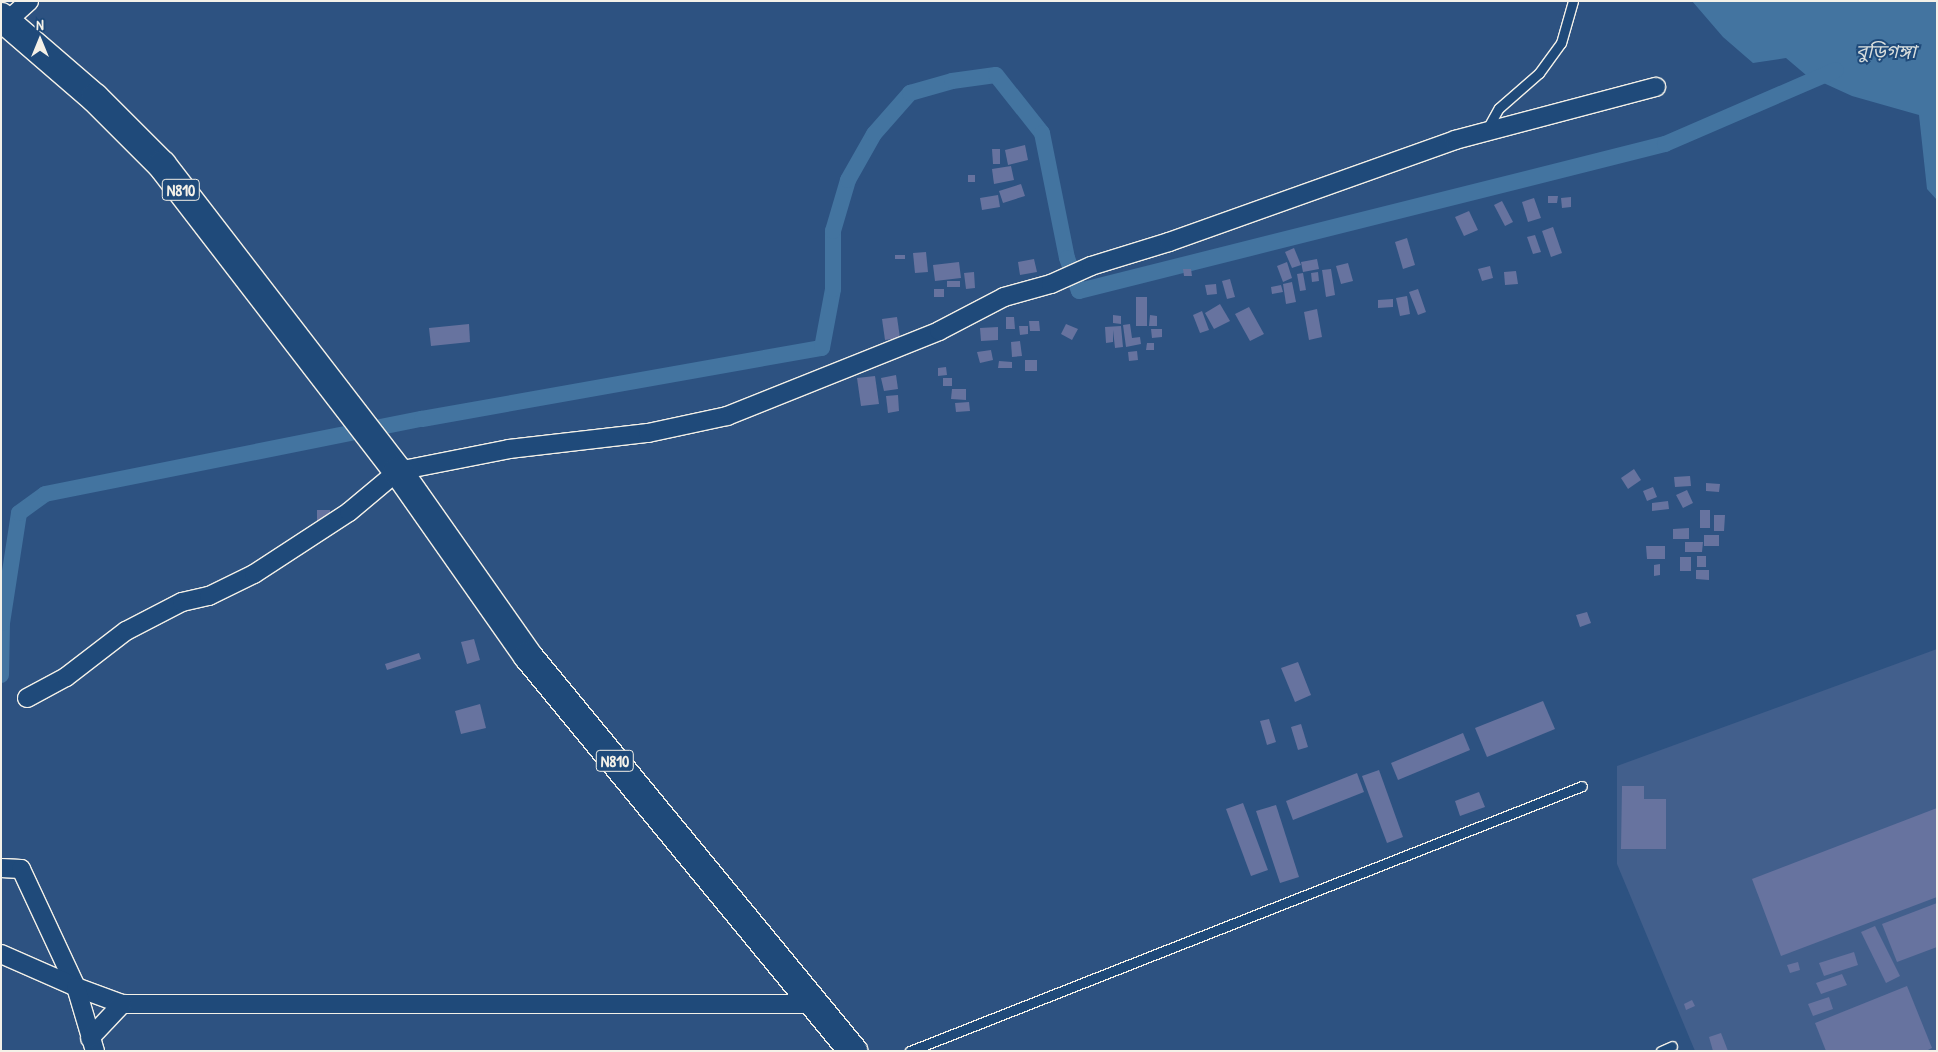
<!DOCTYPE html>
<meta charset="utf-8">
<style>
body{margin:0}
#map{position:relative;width:1938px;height:1052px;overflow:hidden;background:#2d5281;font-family:"Patrick Hand","Noto Sans Bengali",sans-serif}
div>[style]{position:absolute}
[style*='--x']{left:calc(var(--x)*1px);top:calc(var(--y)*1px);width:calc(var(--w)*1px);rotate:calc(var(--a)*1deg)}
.built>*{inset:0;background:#425f8c}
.water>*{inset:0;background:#4374a0}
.canal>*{height:16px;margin:-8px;padding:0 8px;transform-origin:8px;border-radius:8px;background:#4374a0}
.building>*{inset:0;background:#67739f}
.roads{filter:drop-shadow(1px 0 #f4f1e8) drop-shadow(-1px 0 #f4f1e8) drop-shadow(0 1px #f4f1e8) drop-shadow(0 -1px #f4f1e8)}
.lane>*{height:9px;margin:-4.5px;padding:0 4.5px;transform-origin:4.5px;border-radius:4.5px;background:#1f4a7a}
.street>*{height:18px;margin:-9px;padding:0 9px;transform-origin:9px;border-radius:9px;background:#1f4a7a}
.highway>*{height:28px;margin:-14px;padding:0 14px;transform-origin:14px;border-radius:14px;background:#1f4a7a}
span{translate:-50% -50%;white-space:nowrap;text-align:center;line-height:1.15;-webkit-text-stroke:4px #1f4a7a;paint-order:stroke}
.shield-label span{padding:1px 4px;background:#1f4a7a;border:1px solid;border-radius:4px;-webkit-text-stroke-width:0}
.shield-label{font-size:16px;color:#f4f1e8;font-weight:700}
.water-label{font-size:19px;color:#d9dedd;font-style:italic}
.frame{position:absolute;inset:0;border:2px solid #f4f1e8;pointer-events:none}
.north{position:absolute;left:15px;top:15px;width:50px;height:50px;-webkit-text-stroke:4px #1f4a7a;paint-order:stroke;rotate:0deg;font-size:14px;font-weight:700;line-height:20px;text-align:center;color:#f4f1e8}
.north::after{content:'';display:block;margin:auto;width:18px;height:22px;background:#f4f1e8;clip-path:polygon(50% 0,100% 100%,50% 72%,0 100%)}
</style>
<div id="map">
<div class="built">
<i style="clip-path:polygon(1937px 649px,1937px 1051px,1695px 1051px,1617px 864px,1617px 766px)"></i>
</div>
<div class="water">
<i style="clip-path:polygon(1692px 1px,1937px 1px,1937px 200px,1927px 189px,1919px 115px,1852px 96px,1806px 75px,1786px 58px,1753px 63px,1723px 37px)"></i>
</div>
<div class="canal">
<i style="--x:1;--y:675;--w:52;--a:-88.9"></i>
<i style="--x:2;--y:623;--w:111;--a:-81.2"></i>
<i style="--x:19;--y:513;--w:32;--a:-36"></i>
<i style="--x:45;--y:494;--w:384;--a:-11.3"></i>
<i style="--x:422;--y:419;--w:406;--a:-10.1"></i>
<i style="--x:822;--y:348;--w:60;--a:-79.4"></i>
<i style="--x:833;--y:289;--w:58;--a:-90"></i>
<i style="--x:833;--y:231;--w:53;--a:-73.6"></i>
<i style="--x:848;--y:180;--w:53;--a:-60.5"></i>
<i style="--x:874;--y:134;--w:55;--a:-48.7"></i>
<i style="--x:910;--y:93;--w:44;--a:-15.9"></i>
<i style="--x:952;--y:81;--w:44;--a:-7.8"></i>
<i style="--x:996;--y:75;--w:74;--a:51.6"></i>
<i style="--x:1042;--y:133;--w:127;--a:78.7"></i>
<i style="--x:1067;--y:258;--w:35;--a:70"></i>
<i style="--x:1079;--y:291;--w:604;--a:-14.08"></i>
<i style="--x:1665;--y:144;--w:186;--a:-23.4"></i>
</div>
<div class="building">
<i style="clip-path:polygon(1025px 145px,1028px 160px,1008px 165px,1005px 150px)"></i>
<i style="clip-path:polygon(992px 149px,1000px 149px,1000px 164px,993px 164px)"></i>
<i style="clip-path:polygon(1011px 166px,1014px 180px,994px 184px,992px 169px)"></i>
<i style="clip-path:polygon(968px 175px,975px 175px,975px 182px,968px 182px)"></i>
<i style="clip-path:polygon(1021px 184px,1025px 196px,1003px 203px,999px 191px)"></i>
<i style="clip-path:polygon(998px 195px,1000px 207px,982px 210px,980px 198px)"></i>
<i style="clip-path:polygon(1548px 196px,1558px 196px,1557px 203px,1548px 203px)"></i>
<i style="clip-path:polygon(1571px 197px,1571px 207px,1562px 208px,1561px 198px)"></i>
<i style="clip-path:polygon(1534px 198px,1541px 218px,1528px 222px,1522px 202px)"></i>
<i style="clip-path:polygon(1502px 201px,1513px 222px,1505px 226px,1494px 205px)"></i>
<i style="clip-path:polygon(1469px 211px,1478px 230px,1464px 236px,1455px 217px)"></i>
<i style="clip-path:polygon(1553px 227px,1562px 253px,1551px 257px,1542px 231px)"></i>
<i style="clip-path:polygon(1535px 235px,1541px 252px,1533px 254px,1527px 237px)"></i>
<i style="clip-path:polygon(1407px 238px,1415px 265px,1403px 269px,1395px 242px)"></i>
<i style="clip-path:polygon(1294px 248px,1301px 265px,1292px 268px,1285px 252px)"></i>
<i style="clip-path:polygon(926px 252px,928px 272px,915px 273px,913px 253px)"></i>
<i style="clip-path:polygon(895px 255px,905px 255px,905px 259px,895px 259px)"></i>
<i style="clip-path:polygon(1034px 259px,1037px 272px,1020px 275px,1018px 262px)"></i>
<i style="clip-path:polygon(1317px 259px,1319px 269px,1303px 272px,1301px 262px)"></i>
<i style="clip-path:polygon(959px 262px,961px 278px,935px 281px,933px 265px)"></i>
<i style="clip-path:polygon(1287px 262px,1292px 278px,1283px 282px,1277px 266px)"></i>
<i style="clip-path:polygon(1348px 263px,1353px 281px,1341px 284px,1336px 266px)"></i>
<i style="clip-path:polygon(1490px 266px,1493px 278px,1482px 281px,1478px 269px)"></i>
<i style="clip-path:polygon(1183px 269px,1191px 269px,1192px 276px,1184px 276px)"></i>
<i style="clip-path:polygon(1331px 269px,1335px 295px,1326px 297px,1322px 270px)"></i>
<i style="clip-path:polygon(1516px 271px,1518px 284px,1505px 285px,1504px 272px)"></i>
<i style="clip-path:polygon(974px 272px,975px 288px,966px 289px,964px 273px)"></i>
<i style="clip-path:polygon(1318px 272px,1319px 281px,1312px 282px,1311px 273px)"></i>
<i style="clip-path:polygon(1303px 273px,1306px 290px,1300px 291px,1297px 274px)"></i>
<i style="clip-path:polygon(1230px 279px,1235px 297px,1227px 299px,1222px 281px)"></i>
<i style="clip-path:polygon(947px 281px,960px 281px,960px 287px,947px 287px)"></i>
<i style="clip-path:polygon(1292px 282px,1296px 302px,1286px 304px,1283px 284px)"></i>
<i style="clip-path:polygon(1216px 284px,1217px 294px,1207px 295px,1205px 285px)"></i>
<i style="clip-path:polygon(1281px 285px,1283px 292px,1272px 294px,1271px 287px)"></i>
<i style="clip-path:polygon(934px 289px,944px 289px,944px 297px,934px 297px)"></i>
<i style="clip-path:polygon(1418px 289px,1426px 312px,1418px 315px,1409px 292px)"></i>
<i style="clip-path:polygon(1407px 296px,1410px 314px,1400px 316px,1396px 298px)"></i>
<i style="clip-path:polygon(1136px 297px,1147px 297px,1147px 326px,1136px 326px)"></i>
<i style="clip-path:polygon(1393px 299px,1393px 307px,1378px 308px,1378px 300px)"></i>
<i style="clip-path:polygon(1220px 304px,1230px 321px,1214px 329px,1205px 313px)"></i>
<i style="clip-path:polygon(1249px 307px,1264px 334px,1250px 341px,1235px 314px)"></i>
<i style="clip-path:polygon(1317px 309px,1322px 337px,1309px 340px,1304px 312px)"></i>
<i style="clip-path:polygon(1202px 311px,1209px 330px,1200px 333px,1193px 315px)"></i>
<i style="clip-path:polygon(1113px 315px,1121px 316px,1121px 324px,1113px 323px)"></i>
<i style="clip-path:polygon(1150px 315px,1157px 316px,1157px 326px,1149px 326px)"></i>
<i style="clip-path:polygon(897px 317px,900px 338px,885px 340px,882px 319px)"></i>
<i style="clip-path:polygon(1006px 317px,1014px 317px,1015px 329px,1006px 329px)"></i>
<i style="clip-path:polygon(1029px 321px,1039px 321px,1040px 331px,1030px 331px)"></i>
<i style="clip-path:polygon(469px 324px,470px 342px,431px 346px,429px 328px)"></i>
<i style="clip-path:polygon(1066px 324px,1078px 329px,1072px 340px,1061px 334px)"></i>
<i style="clip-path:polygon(1130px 324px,1132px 338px,1140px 337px,1141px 344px,1126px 347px,1123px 325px)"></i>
<i style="clip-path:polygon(1019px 326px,1028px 326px,1028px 334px,1020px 335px)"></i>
<i style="clip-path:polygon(1121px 326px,1123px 347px,1115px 348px,1113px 330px,1113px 342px,1106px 343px,1105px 327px)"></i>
<i style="clip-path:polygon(998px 327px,998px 340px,981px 341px,980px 328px)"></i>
<i style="clip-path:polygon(1151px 329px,1162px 329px,1162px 337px,1152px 338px)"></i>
<i style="clip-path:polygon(1020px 341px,1022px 356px,1012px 357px,1011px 342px)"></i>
<i style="clip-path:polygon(1147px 343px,1154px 343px,1154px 350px,1146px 350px)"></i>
<i style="clip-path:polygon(991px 350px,993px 360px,980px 363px,977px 352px)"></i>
<i style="clip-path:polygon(1137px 351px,1138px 360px,1129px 361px,1128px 352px)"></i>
<i style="clip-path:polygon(1025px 360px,1037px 360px,1037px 371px,1025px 371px)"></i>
<i style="clip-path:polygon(999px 361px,1012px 362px,1012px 368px,998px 368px)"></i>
<i style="clip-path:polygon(946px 367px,947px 375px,938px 376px,938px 368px)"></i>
<i style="clip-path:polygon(896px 375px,898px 389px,884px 391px,881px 378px)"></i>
<i style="clip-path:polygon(875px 376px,879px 404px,861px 406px,857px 378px)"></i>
<i style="clip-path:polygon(943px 378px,952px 378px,952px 386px,943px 386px)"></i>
<i style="clip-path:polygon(952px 389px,966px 389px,966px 400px,951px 399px)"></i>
<i style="clip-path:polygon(898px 395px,899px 411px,888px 413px,886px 396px)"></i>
<i style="clip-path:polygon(969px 402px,970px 411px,956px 412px,955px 403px)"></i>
<i style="clip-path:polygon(1634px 469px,1641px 480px,1628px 489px,1621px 478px)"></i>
<i style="clip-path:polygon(1690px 476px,1691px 486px,1675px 487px,1674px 477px)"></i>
<i style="clip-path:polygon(1706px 483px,1720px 484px,1719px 492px,1706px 491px)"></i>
<i style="clip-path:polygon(1653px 487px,1657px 497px,1647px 501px,1643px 491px)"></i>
<i style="clip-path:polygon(1687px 490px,1693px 503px,1683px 508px,1676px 495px)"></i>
<i style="clip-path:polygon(1668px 501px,1669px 509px,1652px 511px,1652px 503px)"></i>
<i style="clip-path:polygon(317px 510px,330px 510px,330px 522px,317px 523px)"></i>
<i style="clip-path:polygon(1700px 510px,1710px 510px,1710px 528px,1700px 528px)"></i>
<i style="clip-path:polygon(1714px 515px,1725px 515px,1724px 531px,1714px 531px)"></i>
<i style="clip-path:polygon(1689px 528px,1689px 539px,1673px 539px,1673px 529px)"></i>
<i style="clip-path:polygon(1704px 535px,1719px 535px,1719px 546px,1704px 546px)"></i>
<i style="clip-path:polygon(1685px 542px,1703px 542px,1702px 552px,1685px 552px)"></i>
<i style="clip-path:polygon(1646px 546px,1665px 546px,1665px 559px,1647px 559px)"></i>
<i style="clip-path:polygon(1697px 556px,1706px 556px,1706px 567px,1697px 567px)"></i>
<i style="clip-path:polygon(1680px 557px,1691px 557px,1691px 571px,1680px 571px)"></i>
<i style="clip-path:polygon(1660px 564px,1660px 575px,1654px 576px,1654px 565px)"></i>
<i style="clip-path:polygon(1696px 570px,1709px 570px,1709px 580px,1696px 579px)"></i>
<i style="clip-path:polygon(1587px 612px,1591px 623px,1580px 627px,1576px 615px)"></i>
<i style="clip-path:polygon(474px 639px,480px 660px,467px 664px,461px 642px)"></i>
<i style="clip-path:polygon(419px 653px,421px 659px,387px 670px,385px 664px)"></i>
<i style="clip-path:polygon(1298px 662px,1311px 695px,1295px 702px,1281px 668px)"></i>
<i style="clip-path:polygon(1543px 701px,1555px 729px,1487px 757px,1475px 728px)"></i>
<i style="clip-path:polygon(480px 704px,486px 728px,461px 734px,455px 711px)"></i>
<i style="clip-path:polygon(1269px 719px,1276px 742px,1267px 745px,1260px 721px)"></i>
<i style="clip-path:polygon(1301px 724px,1308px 747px,1298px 750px,1291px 727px)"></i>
<i style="clip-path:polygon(1463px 733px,1470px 750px,1398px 780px,1391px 763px)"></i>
<i style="clip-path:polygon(1379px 770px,1403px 837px,1387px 843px,1362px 776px)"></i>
<i style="clip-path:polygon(1357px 773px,1364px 792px,1293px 820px,1286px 801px)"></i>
<i style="clip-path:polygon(1622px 786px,1644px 786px,1644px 799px,1666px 799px,1666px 849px,1621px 849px)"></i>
<i style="clip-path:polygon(1479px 792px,1485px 807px,1460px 816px,1455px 801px)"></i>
<i style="clip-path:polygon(1243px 803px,1268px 870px,1251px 876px,1226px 809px)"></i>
<i style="clip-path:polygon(1276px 805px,1299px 877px,1280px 883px,1256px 811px)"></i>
<i style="clip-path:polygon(1937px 808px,1937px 897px,1781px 956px,1752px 879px)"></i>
<i style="clip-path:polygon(1937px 903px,1937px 947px,1897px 962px,1882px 924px)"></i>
<i style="clip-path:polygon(1875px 926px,1900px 976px,1886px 983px,1861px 932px)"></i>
<i style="clip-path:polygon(1854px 952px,1858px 965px,1824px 976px,1819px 963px)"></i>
<i style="clip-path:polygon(1798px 962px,1800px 970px,1790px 973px,1787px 965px)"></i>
<i style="clip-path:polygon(1842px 974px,1847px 985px,1821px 994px,1816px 983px)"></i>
<i style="clip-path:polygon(1907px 986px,1932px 1048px,1926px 1051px,1826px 1051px,1815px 1023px)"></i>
<i style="clip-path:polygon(1829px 997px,1833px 1009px,1813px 1016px,1808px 1004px)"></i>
<i style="clip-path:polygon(1692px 1000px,1695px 1006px,1686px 1010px,1684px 1004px)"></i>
<i style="clip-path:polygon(1721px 1033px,1728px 1051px,1713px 1051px,1709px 1037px)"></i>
</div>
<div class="roads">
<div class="lane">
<i style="--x:1486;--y:131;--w:26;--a:-61"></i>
<i style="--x:1499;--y:108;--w:53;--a:-41.2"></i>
<i style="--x:1539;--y:73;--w:37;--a:-54"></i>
<i style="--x:1561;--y:43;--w:44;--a:-74.1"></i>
<i style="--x:910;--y:1051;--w:722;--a:-21.52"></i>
<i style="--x:1661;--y:1051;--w:12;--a:-24"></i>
</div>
<div class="street">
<i style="--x:6;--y:22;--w:31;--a:-42"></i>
<i style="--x:27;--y:698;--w:44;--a:-28.3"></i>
<i style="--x:66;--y:677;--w:76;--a:-37.5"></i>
<i style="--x:126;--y:631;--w:63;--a:-27.4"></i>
<i style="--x:182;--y:602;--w:28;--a:-13"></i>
<i style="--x:209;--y:596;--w:50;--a:-26.1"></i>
<i style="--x:254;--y:574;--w:113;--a:-33.1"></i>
<i style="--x:349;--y:512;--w:64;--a:-39.9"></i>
<i style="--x:398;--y:471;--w:113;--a:-11.2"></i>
<i style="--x:509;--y:449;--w:140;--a:-6.6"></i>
<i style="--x:648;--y:433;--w:81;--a:-12.1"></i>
<i style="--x:727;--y:416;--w:228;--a:-21.8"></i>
<i style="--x:939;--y:331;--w:73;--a:-27.6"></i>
<i style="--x:1004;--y:297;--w:49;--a:-15.5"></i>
<i style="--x:1051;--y:284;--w:44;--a:-24.2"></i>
<i style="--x:1091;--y:266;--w:82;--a:-17.1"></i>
<i style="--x:1169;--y:242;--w:304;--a:-19.6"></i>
<i style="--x:1455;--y:140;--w:208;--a:-14.8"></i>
<i style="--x:1;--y:868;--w:20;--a:3"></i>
<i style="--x:21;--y:869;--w:130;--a:65"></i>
<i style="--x:76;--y:987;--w:49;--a:20.3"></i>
<i style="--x:122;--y:1004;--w:695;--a:0"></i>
<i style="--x:1;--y:954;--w:82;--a:23.7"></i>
<i style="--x:76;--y:987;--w:67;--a:73.5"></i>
<i style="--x:90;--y:1038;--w:47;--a:-46.7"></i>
</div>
<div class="highway">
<i style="--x:1;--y:17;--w:124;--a:40.8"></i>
<i style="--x:95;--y:98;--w:95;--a:45"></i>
<i style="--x:162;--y:165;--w:386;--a:52.4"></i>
<i style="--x:398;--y:471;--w:226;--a:54.9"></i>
<i style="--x:528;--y:656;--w:512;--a:50.55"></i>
</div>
</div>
<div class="shield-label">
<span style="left:181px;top:190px">N810</span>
<span style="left:615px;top:761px">N810</span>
</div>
<div class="water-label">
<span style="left:1886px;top:52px">বুড়িগঙ্গা</span>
</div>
<div class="frame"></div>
<div class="north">N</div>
</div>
